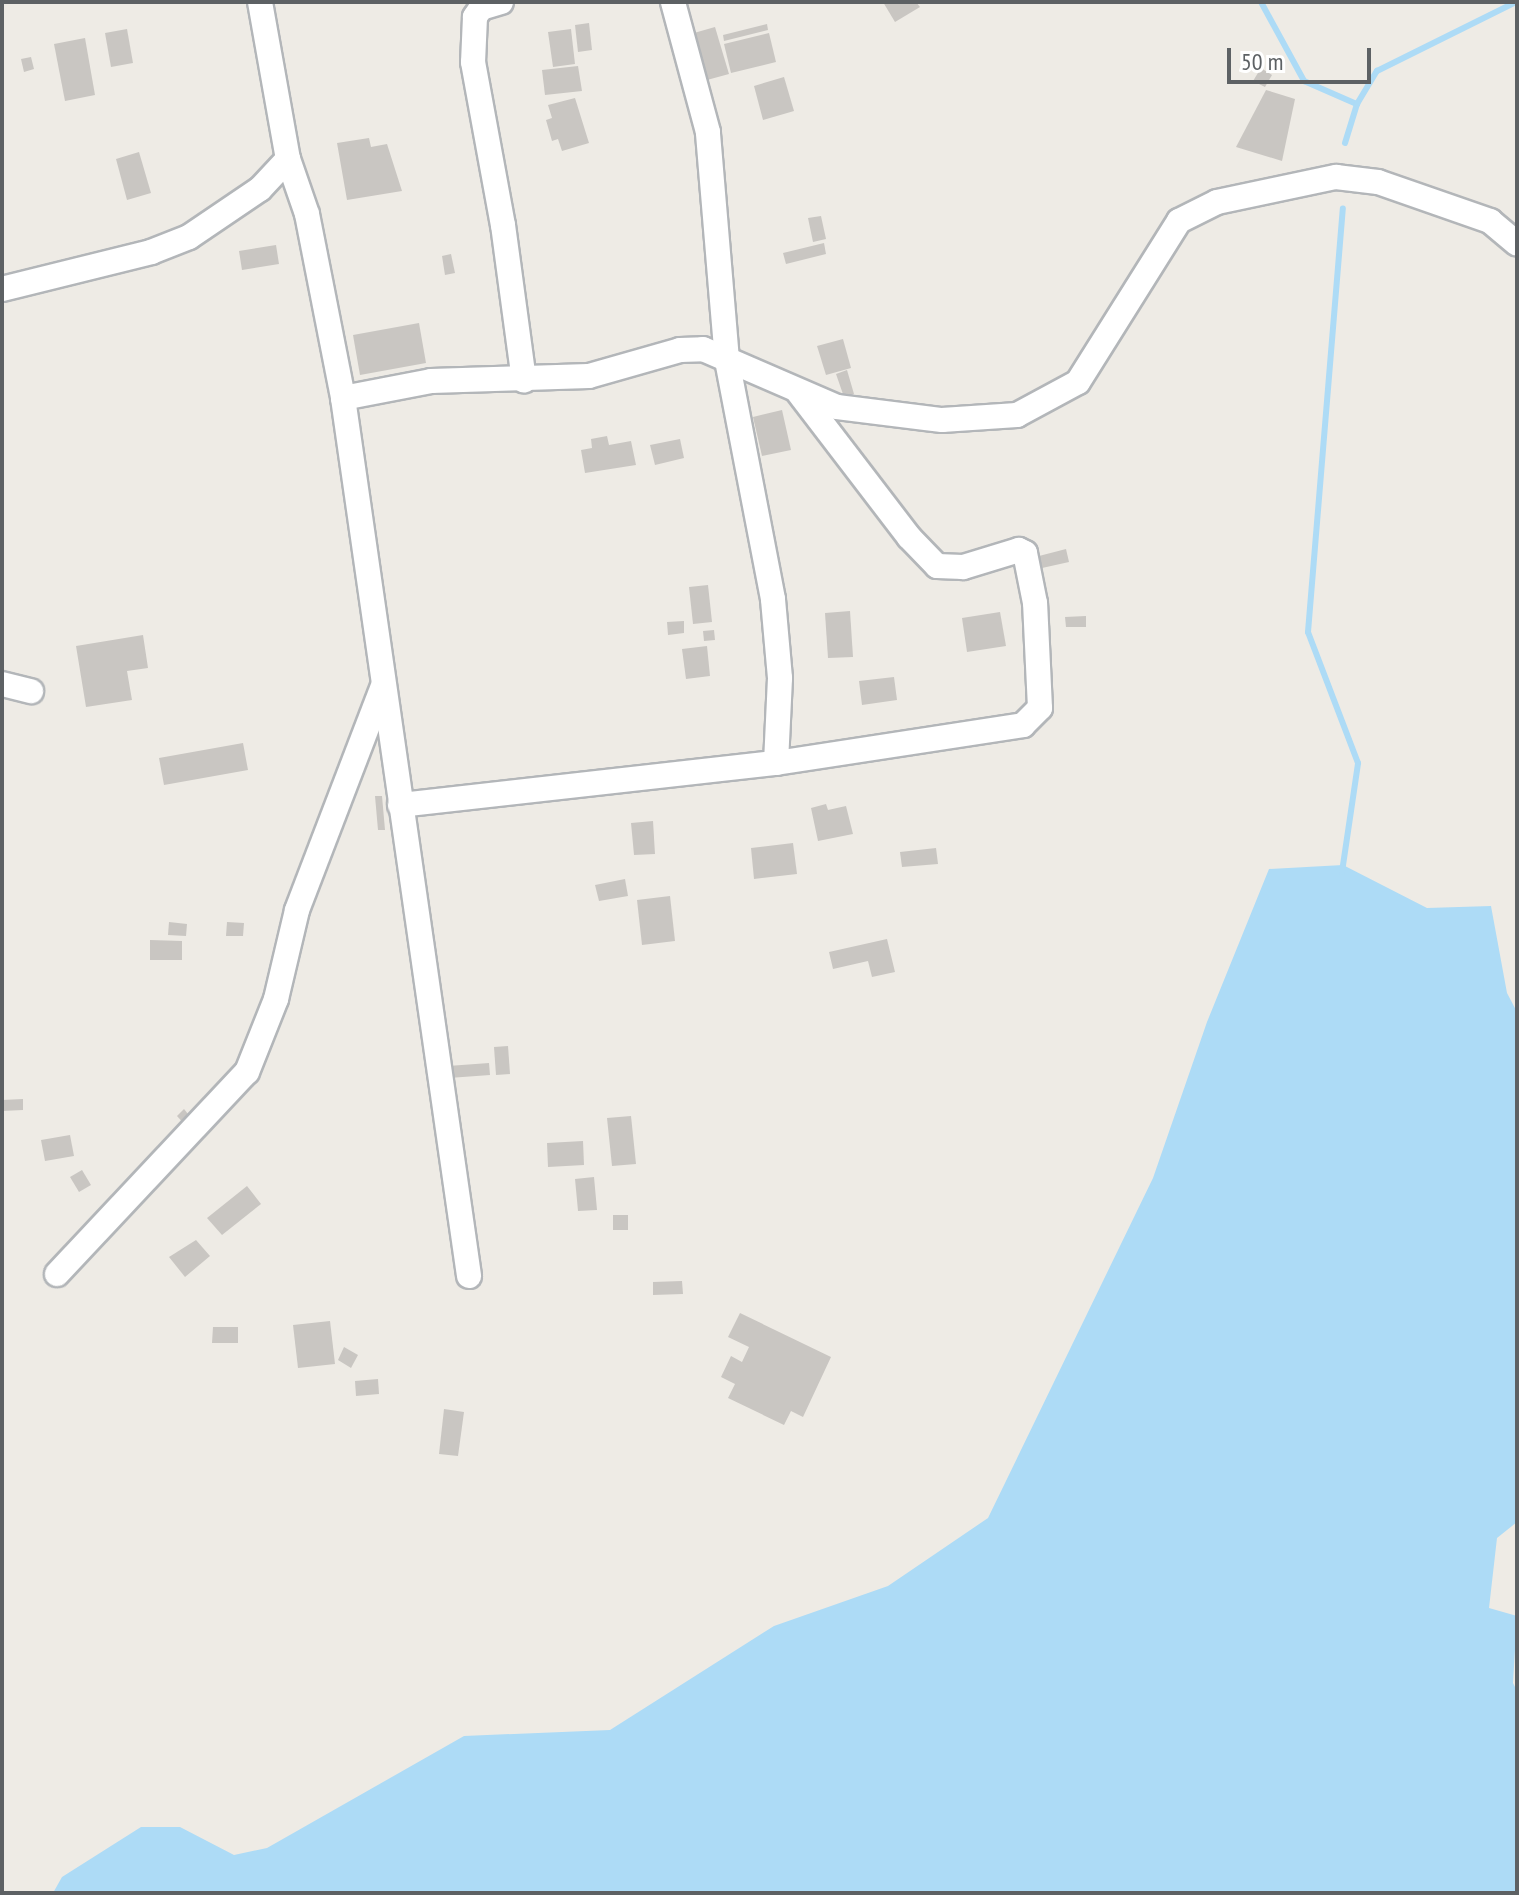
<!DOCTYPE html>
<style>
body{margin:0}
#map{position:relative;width:1519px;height:1895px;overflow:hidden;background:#eeebe5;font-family:"PT Sans Narrow",sans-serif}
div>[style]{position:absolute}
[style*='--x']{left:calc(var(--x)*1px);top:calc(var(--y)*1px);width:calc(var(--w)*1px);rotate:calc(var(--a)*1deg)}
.water>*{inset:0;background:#addbf6}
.stream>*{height:6px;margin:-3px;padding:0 3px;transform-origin:3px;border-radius:3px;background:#addbf6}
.building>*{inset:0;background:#c9c6c2}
.roads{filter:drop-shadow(2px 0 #b3b6b9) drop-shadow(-2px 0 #b3b6b9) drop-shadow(0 2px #b3b6b9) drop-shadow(0 -2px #b3b6b9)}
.minor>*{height:24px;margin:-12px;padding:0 12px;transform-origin:12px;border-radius:12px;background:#fff}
span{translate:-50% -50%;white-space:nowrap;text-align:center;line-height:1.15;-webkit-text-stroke:6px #fff;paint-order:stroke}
.frame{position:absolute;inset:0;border:4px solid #5d6164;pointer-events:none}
.scale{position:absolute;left:1227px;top:48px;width:144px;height:36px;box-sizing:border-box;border:4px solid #5d6164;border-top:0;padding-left:10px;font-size:24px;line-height:28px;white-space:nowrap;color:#5d6164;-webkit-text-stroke:6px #fff;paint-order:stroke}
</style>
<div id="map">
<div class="water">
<i style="clip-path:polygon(1343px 865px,1427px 908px,1491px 906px,1507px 993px,1517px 1012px,1517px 1522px,1497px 1538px,1489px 1608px,1517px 1616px,1513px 1683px,1517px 1691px,1517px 1893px,53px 1893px,62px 1877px,141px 1827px,180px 1827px,234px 1855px,267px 1848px,464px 1736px,610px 1730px,774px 1626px,888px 1586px,988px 1518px,1153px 1178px,1207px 1022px,1269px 869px)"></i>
</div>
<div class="stream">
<i style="--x:1261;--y:2;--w:90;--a:61.4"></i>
<i style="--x:1304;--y:81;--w:58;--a:23.5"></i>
<i style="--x:1345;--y:143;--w:41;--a:-72.9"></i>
<i style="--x:1357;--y:104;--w:39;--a:-59"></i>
<i style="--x:1377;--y:71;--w:155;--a:-26.4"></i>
<i style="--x:1342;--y:872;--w:110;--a:-81.6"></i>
<i style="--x:1358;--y:763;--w:140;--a:-110.9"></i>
<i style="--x:1308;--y:632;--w:425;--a:-85.3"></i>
</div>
<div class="building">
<i style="clip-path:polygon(883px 2px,916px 2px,920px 7px,895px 22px)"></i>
<i style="clip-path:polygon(589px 23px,592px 50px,578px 52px,575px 25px)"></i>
<i style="clip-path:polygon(767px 24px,768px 30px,724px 41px,723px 35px)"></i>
<i style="clip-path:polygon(715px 27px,729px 74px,707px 80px,694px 33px)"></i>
<i style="clip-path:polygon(127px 29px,133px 63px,111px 67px,105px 33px)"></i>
<i style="clip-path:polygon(571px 29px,575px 64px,553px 67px,548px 32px)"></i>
<i style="clip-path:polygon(769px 33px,776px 62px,731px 73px,724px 44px)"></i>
<i style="clip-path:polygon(85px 38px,95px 95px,65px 101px,54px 44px)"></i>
<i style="clip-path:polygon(31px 57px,34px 69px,24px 72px,21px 59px)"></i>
<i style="clip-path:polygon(578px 66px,582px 91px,545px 95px,542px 70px)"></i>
<i style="clip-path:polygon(1261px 68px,1272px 75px,1265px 87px,1253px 81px)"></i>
<i style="clip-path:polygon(784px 77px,794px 111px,763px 120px,754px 86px)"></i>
<i style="clip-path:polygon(1266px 90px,1295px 99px,1282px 161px,1236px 147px)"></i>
<i style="clip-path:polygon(575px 98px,589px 143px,562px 151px,558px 139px,552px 141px,546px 120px,552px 118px,548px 105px)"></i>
<i style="clip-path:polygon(369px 138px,371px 147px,387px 144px,402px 191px,347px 200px,337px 143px)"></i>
<i style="clip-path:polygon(139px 152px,151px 193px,127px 200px,116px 159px)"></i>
<i style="clip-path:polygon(821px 216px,826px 239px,813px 242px,808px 218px)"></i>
<i style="clip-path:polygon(824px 243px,826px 254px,786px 264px,783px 253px)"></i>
<i style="clip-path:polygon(276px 245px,279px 264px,242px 270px,239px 251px)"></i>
<i style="clip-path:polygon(451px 254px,455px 273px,445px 275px,442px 256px)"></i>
<i style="clip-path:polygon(419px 323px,426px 363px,360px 375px,353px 335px)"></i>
<i style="clip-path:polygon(843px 339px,851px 368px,826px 375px,817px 346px)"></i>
<i style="clip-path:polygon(847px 370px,854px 394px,844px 397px,836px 374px)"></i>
<i style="clip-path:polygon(782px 410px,791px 450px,762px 456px,753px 417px)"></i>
<i style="clip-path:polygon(607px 436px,609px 445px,631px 441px,636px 465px,585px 473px,581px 450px,592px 448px,591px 439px)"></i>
<i style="clip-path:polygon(680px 439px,684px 458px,655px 465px,650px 445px)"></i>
<i style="clip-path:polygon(1066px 549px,1069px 562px,1042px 568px,1039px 556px)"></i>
<i style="clip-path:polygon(708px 585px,712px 622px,693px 624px,689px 587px)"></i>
<i style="clip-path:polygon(850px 611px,853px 657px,828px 658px,825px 613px)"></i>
<i style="clip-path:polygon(1000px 612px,1006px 646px,967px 652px,962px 618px)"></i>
<i style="clip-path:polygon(1086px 616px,1086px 627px,1066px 627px,1065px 617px)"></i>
<i style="clip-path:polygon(684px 621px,684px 633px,668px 635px,667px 622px)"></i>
<i style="clip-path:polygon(714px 630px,715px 640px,704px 641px,703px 631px)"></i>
<i style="clip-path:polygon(143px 635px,148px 668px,127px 671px,132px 700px,86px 707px,76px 646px)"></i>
<i style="clip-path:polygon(707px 646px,710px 676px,686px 679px,682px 649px)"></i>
<i style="clip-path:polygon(894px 677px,897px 700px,862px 705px,859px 681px)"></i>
<i style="clip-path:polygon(243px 743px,248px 770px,164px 785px,159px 758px)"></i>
<i style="clip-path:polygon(375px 796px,382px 796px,385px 830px,378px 830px)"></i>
<i style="clip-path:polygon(826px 804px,828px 810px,846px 806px,853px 834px,818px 841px,811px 808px)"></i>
<i style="clip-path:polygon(653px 821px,655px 854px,634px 855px,631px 823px)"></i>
<i style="clip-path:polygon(793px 843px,797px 874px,754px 879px,751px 848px)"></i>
<i style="clip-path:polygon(936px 848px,938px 864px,902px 867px,900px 852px)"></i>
<i style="clip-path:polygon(625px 879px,628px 896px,599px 901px,595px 885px)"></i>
<i style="clip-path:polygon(670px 896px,675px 941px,642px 945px,637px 900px)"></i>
<i style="clip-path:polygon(169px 922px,187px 924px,186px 936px,168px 935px)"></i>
<i style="clip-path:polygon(227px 922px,244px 923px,243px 936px,226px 936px)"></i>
<i style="clip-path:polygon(887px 939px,895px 972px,872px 977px,868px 961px,833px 969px,829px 952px)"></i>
<i style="clip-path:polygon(150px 940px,182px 941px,182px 960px,150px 960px)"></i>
<i style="clip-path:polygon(508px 1046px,510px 1074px,496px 1075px,494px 1047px)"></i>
<i style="clip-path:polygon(489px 1063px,490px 1075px,449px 1078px,448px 1066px)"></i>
<i style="clip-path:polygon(23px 1099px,23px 1110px,2px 1111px,2px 1100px)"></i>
<i style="clip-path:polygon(184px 1109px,192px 1119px,185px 1125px,177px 1116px)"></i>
<i style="clip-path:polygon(631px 1116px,636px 1164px,612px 1166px,607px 1118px)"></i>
<i style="clip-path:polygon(70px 1135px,74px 1156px,45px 1161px,41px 1140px)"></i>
<i style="clip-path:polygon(583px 1141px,584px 1165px,548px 1167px,547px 1143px)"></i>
<i style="clip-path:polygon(82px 1170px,91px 1185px,79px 1192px,70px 1177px)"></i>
<i style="clip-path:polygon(594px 1177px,597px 1210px,578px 1211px,575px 1179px)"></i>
<i style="clip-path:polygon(247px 1186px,261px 1204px,222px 1235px,207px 1218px)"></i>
<i style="clip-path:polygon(613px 1215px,628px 1215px,628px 1230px,613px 1230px)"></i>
<i style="clip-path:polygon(196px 1240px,210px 1256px,185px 1277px,169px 1257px)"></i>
<i style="clip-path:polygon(682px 1281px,683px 1294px,653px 1295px,653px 1282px)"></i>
<i style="clip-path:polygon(740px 1313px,831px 1357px,803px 1417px,791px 1411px,784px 1425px,728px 1398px,735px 1384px,721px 1377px,731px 1356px,742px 1362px,749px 1347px,728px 1337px)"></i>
<i style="clip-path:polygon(330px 1321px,335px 1364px,298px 1368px,293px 1325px)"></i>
<i style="clip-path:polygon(213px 1327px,238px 1327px,238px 1343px,212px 1343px)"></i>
<i style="clip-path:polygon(344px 1347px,358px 1355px,351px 1368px,338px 1360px)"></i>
<i style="clip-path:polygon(378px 1379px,379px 1394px,356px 1396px,355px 1381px)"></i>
<i style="clip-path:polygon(444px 1409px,464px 1412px,458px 1456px,439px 1454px)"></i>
</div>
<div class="roads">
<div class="minor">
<i style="--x:260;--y:2;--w:159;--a:79.9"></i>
<i style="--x:288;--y:159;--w:58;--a:70.9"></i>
<i style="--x:307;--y:214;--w:187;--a:78.9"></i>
<i style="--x:343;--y:398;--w:887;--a:81.83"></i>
<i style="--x:501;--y:2;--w:21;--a:163"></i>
<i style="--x:481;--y:8;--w:11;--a:124"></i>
<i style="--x:475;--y:17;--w:45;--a:92.5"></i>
<i style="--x:473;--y:62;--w:166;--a:79.6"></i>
<i style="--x:503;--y:225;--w:157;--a:82.3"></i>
<i style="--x:2;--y:289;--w:154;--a:-13.9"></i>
<i style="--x:151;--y:252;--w:41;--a:-21.5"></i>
<i style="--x:189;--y:237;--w:86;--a:-34.1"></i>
<i style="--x:260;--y:189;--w:41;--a:-47"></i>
<i style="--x:343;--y:398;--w:90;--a:-10.9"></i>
<i style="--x:431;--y:381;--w:158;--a:-1.8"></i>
<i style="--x:589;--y:376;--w:95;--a:-15.9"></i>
<i style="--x:680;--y:350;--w:23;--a:-2"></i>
<i style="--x:703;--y:349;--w:146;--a:23.4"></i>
<i style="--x:837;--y:407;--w:106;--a:7.1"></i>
<i style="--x:942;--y:420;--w:75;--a:-3.8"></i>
<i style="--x:1017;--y:415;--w:69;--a:-28.4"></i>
<i style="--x:1078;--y:382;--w:190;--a:-57.9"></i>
<i style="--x:1179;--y:221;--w:42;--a:-26.6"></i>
<i style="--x:1217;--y:202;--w:122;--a:-11.9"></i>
<i style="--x:1336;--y:177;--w:42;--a:6.8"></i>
<i style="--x:1378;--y:182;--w:119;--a:19.2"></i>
<i style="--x:1490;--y:221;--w:35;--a:40"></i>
<i style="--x:2;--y:684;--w:30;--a:14"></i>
<i style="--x:776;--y:763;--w:250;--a:-8.7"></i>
<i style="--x:1023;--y:725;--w:24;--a:-45"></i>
<i style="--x:1040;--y:708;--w:105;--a:-92.7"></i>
<i style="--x:1035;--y:603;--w:51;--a:-101.3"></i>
<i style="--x:1025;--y:553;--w:7;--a:-153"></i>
<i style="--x:1019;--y:550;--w:59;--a:163.1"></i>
<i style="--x:963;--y:567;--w:26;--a:-178"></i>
<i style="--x:937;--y:566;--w:40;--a:-134"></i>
<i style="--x:909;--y:537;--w:181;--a:-127.4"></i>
<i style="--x:400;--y:805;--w:378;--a:-6.4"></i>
<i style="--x:776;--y:763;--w:85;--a:-87.3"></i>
<i style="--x:780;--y:678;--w:79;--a:-95.1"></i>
<i style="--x:773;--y:599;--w:243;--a:-100.9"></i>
<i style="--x:727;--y:360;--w:229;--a:-94.8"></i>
<i style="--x:708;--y:132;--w:135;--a:-105.1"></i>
<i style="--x:57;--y:1274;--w:277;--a:-46.8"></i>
<i style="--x:247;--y:1072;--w:79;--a:-68.3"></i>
<i style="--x:276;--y:999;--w:91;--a:-76.7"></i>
<i style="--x:297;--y:910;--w:238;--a:-69"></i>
</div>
</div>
<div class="frame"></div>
<div class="scale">50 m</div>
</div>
